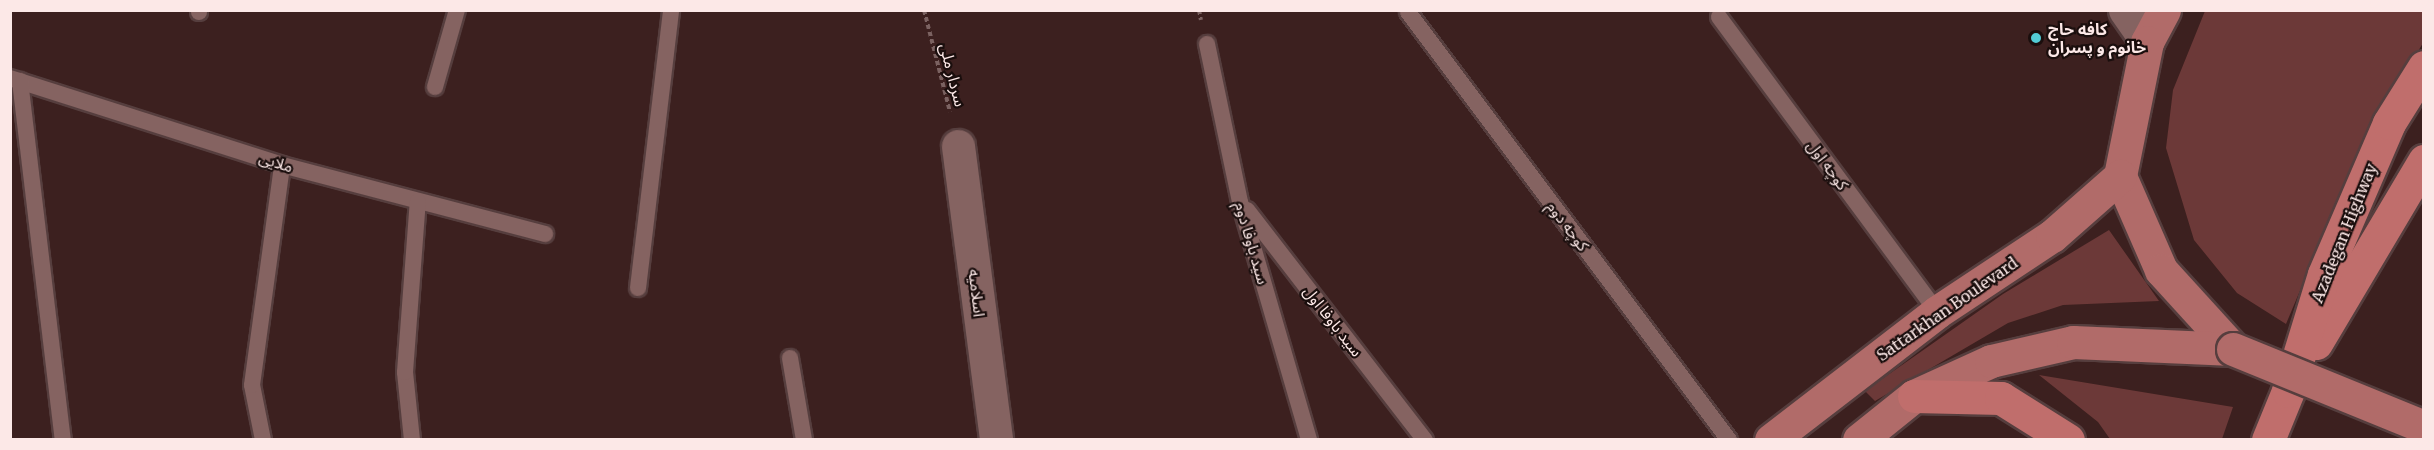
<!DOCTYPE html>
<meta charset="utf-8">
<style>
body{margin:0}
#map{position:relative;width:2434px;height:450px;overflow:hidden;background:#3c201f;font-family:Merriweather,"Noto Sans Arabic",serif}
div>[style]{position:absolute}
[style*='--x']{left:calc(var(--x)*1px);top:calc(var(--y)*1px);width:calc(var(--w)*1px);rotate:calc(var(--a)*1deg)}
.green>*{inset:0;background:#6c3938}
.path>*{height:4px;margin-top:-2px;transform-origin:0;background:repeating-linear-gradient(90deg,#7b6261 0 4.5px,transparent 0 7.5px)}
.roads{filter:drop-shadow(2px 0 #563e3e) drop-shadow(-2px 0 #563e3e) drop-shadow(0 2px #563e3e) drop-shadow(0 -2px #563e3e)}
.service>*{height:16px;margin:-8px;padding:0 8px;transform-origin:8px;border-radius:8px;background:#856361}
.minor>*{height:33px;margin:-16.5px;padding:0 16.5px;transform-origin:16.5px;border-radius:16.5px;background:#856361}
.primary>*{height:33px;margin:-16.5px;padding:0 16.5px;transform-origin:16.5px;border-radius:16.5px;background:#b16b69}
.trunk>*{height:33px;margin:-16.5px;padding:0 16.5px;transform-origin:16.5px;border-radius:16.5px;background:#c06e6c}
.bridges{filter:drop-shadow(2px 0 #563e3e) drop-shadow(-2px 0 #563e3e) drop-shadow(0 2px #563e3e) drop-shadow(0 -2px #563e3e)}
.primary-bridge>*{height:33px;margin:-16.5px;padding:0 16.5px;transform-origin:16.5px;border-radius:16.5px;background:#b16b69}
.dots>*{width:16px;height:16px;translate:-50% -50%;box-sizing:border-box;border:3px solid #1a0e0d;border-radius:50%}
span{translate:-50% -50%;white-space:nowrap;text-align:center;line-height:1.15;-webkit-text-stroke:4.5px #1a0e0d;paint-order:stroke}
.poi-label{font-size:16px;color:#fce8e7;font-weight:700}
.left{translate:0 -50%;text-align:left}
.street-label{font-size:16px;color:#fce8e7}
.frame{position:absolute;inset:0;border:12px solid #fce8e7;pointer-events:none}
</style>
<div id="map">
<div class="green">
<i style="clip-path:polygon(2205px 11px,2423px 11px,2423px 43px,2360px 148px,2286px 324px,2237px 293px,2194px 240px,2166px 148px,2173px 90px)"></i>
<i style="clip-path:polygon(2109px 230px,2159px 301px,2063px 305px,2008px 323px,1875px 401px,1865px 391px,2003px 294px)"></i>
<i style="clip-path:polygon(2039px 375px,2233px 407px,2222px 439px,2110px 439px,2098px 422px)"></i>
</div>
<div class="path">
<i style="--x:924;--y:10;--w:105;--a:75.7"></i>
<i style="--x:1199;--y:10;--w:10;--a:79"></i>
</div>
<div class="roads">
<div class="service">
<i style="--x:199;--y:12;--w:2;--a:-90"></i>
<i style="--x:1408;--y:12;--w:535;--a:53.13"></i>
<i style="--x:1719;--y:17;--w:367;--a:53.5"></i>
<i style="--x:1207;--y:44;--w:161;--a:78.2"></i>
<i style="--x:1240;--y:202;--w:248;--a:73.8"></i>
<i style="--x:10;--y:78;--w:286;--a:17.7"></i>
<i style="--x:282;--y:165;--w:272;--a:14.7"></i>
<i style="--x:20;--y:81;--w:362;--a:83.2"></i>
<i style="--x:435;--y:87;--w:80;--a:-74.1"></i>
<i style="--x:1247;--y:210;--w:291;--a:52.3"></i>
<i style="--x:638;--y:288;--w:280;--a:-83.2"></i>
<i style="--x:790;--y:358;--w:83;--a:80.3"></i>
<i style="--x:263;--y:440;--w:56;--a:-101.3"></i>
<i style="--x:252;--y:385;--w:222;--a:-82.2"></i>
<i style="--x:412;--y:440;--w:68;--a:-95.9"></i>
<i style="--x:405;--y:372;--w:171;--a:-85.7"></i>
</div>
<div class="minor">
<i style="--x:2125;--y:10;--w:39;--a:55"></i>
<i style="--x:958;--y:146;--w:296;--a:82.6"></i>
</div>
<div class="primary">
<i style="--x:2164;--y:10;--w:36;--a:118"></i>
<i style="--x:2147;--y:42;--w:137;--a:101.4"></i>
<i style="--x:2120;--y:176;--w:103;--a:66.4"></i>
<i style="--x:2161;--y:270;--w:107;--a:47.7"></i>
<i style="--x:1771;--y:440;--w:210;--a:-37.6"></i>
<i style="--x:1937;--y:312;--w:138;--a:-33.5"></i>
<i style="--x:2052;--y:236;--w:91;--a:-41.4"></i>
<i style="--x:1859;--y:440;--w:70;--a:-38.7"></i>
<i style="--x:1914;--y:396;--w:85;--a:-24.4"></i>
<i style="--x:1991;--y:361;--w:84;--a:-13"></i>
<i style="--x:2073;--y:342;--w:160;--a:2.5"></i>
</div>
<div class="trunk">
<i style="--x:2316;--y:343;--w:212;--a:-59.3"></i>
<i style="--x:1914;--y:396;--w:87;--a:1.3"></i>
<i style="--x:2001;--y:398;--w:79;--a:32.1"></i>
<i style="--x:2268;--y:440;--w:53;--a:-67.8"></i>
<i style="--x:2288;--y:391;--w:122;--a:-72.9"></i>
<i style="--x:2324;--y:274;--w:164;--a:-66.7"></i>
<i style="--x:2389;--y:123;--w:66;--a:-58"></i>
</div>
</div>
<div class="bridges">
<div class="primary-bridge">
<i style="--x:2233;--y:349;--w:206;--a:22.2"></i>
</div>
</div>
<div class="dots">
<i style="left:2036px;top:38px;background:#52ccd5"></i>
</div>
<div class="poi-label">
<span class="left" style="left:2048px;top:38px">کافه حاج‌<br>خانوم‌ و پسران</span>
</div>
<div class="street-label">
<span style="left:953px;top:75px;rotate:76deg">سردار ملی</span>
<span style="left:276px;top:162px;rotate:17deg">ملایی</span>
<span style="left:1828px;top:165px;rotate:54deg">کوچه اول</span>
<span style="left:1568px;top:226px;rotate:53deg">کوچه دوم</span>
<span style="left:2344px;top:233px;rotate:-68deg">Azadegan Highway</span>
<span style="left:1252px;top:243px;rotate:74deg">سید باوفا دوم</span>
<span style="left:977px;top:293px;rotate:83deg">اسلامیه</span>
<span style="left:1947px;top:309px;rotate:-35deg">Sattarkhan Boulevard</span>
<span style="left:1333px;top:321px;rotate:52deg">سید باوفا اول</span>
</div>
<div class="frame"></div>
</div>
